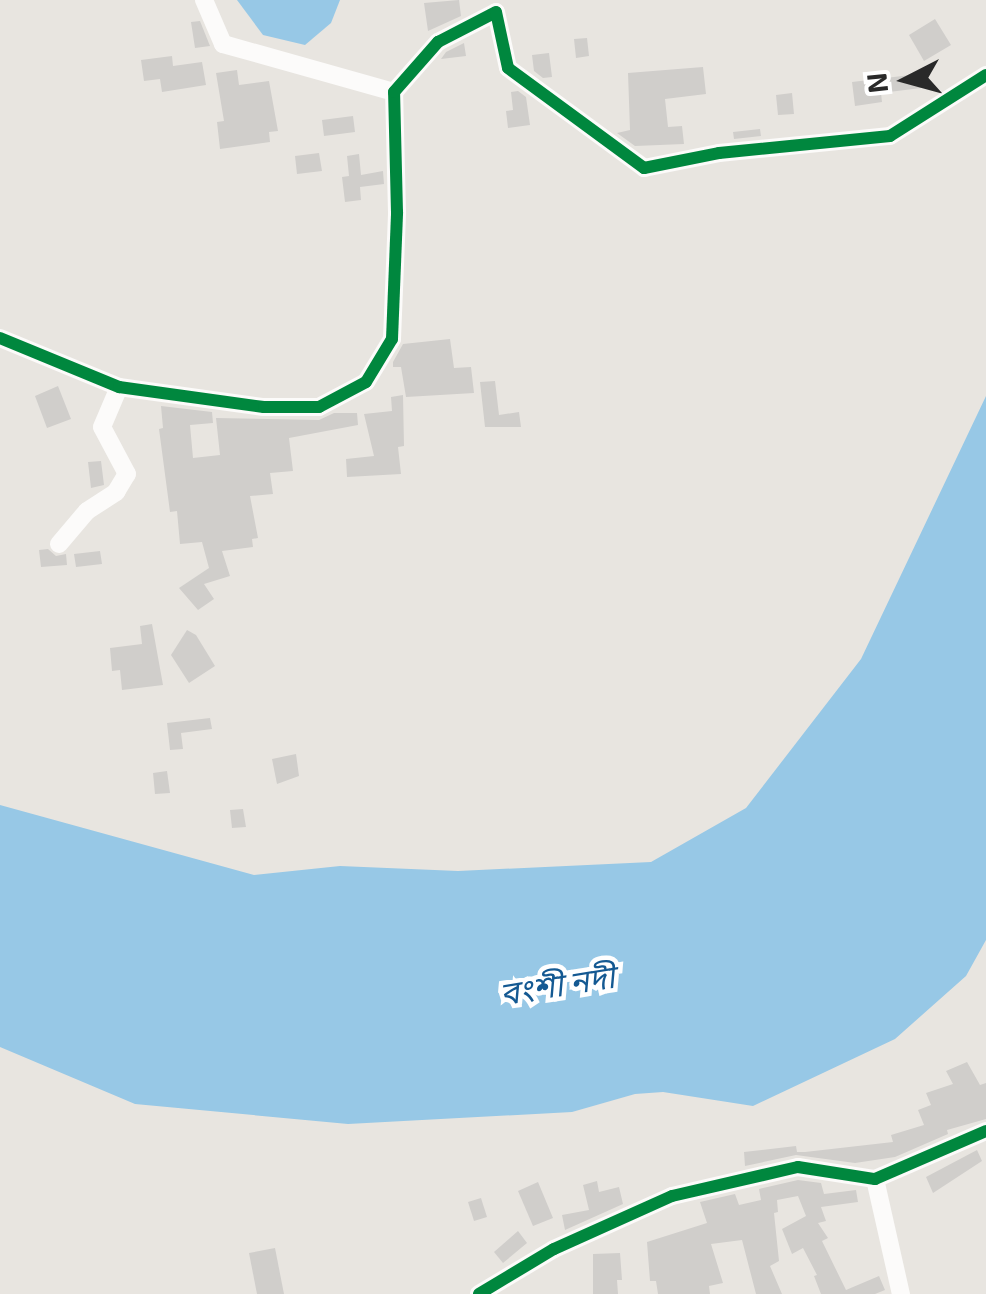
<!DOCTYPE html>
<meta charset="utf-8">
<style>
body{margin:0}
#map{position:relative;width:986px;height:1294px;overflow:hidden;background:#e8e5e0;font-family:"Exo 2","Noto Sans Bengali",sans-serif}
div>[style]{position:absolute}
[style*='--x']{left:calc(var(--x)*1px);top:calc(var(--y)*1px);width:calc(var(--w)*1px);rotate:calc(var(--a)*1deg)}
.water>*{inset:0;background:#97c8e6}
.building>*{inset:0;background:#d0cecb}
.minor>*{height:18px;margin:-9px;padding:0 9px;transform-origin:9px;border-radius:9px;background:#fcfbfa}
.cycleway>*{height:12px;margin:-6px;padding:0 6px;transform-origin:6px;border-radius:6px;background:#00873e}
span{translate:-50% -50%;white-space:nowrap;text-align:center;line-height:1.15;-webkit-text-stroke:9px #fff;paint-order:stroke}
.water-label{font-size:32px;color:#145992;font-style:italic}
.north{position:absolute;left:856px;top:30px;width:100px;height:100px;-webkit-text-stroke:8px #fff;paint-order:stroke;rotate:264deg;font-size:28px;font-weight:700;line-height:40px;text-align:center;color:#292929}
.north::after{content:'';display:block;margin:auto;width:35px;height:45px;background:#292929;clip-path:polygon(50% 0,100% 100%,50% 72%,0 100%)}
</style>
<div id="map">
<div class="water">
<i style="clip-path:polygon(237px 0,340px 0,331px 23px,305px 45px,263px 35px)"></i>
<i style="clip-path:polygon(986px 396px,986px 940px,966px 976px,895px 1039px,753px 1106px,663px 1092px,635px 1094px,572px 1112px,348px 1124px,135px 1104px,0 1047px,0 805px,254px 875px,340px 866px,458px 871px,651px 862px,746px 808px,861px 659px)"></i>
</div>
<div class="building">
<i style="clip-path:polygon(459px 0,461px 16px,428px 31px,424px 3px)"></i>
<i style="clip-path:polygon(935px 19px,951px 45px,924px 61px,909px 35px)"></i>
<i style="clip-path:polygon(200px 21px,210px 46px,195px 48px,191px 22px)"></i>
<i style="clip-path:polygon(587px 38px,589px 56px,576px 58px,574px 39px)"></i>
<i style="clip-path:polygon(464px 43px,466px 56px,441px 59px,446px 52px)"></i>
<i style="clip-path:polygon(549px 53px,552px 77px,543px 78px,534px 71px,532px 55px)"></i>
<i style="clip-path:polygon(172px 56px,173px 66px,202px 62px,206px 85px,162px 92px,160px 79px,144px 81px,141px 60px)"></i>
<i style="clip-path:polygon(703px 67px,706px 94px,665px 99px,668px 127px,682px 126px,684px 144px,635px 146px,617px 133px,630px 130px,628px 73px)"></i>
<i style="clip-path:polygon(237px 70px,239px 85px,269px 81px,278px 131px,269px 132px,270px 142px,220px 149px,217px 122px,224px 121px,216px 73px)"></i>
<i style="clip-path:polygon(919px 74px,921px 88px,881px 93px,882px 102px,855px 106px,852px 82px)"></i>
<i style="clip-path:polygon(518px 91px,526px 97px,530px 125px,508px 128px,506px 111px,513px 110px,511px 92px)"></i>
<i style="clip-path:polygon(792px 93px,794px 114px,778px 115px,776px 95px)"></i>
<i style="clip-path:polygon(353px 116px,355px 132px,324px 136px,322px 120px)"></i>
<i style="clip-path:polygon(760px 129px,761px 136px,734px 139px,733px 132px)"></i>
<i style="clip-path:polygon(319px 153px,322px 171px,297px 174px,295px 156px)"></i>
<i style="clip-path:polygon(359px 154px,361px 175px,383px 171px,384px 184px,360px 187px,361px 200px,345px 202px,342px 177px,349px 176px,347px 156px)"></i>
<i style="clip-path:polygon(450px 339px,454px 368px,471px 367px,474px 393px,406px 397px,401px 367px,393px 367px,393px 362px,403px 344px)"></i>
<i style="clip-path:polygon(495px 381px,499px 415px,519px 412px,521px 427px,485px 427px,480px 382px)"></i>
<i style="clip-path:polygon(58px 386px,71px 419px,47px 428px,35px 396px)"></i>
<i style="clip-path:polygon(403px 395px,404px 446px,398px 447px,401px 474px,347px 477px,346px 459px,374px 456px,364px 414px,392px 411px,391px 397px)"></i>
<i style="clip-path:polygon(161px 406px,212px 412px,213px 423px,190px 425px,193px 458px,220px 455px,216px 418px,319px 420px,334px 413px,357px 413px,358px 425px,289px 438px,293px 471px,270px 473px,273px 494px,250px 496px,258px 538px,252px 539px,253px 547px,222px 551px,230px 576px,204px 584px,214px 599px,198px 610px,179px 588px,209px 568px,202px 542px,180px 544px,177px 511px,170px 512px,159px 429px,163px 428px)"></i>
<i style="clip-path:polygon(101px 461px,104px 485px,91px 488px,88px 462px)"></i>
<i style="clip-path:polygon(48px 549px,56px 556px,66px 554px,67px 565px,41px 567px,39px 550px)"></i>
<i style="clip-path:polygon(100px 551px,102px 564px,76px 567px,74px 554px)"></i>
<i style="clip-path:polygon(152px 624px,163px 685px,122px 690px,120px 670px,112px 671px,110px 648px,142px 644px,140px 626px)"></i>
<i style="clip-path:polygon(187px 630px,196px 635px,215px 666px,189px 683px,171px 655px)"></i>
<i style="clip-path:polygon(210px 718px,212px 729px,181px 733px,183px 749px,170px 750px,167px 723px)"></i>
<i style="clip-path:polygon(296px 754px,299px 776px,277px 784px,272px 759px)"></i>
<i style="clip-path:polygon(167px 771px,170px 793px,155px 794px,153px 773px)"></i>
<i style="clip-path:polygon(243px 809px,246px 827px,232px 828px,230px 810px)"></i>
<i style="clip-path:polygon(967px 1062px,980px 1085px,986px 1083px,986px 1119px,947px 1130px,948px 1134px,895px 1157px,855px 1163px,796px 1155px,745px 1166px,744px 1152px,796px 1146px,797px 1152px,805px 1152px,893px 1142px,891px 1135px,924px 1125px,918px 1110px,931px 1105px,926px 1093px,953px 1084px,946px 1071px)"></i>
<i style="clip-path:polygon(977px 1150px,982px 1161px,933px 1193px,926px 1177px)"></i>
<i style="clip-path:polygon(798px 1180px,821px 1183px,824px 1194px,856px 1190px,858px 1202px,821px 1207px,826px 1221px,818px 1223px,828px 1238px,822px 1241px,846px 1290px,879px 1276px,885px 1290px,875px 1294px,821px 1294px,814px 1276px,817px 1275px,803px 1248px,792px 1254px,782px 1229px,806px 1216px,798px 1196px,777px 1200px,778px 1212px,774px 1213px,779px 1261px,770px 1266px,782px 1294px,756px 1294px,742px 1240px,711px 1244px,723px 1283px,709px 1286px,710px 1294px,658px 1294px,656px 1281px,650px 1281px,647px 1242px,707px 1223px,700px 1202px,735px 1194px,739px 1205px,761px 1200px,759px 1189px)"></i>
<i style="clip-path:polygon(597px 1181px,599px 1192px,619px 1187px,623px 1204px,565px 1230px,562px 1215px,589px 1210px,583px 1185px)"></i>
<i style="clip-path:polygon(538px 1182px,553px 1218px,533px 1226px,518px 1191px)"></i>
<i style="clip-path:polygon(481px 1198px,487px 1217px,474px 1221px,468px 1202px)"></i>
<i style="clip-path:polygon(518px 1231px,527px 1243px,503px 1263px,494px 1252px)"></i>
<i style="clip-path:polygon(275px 1248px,284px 1294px,257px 1294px,249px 1253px)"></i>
<i style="clip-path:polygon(620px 1253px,622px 1280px,617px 1280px,618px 1294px,593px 1294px,593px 1254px)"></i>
</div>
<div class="minor">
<i style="--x:204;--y:0;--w:48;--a:66.6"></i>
<i style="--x:223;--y:44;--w:178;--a:15.7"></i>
<i style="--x:0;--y:338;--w:129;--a:22.4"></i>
<i style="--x:119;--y:387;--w:146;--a:7.9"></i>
<i style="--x:264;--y:407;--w:55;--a:0"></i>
<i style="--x:319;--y:407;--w:53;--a:-28"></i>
<i style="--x:366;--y:382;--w:50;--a:-58.8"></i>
<i style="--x:392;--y:339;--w:127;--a:-87.7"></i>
<i style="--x:397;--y:212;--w:120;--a:-91.4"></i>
<i style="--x:394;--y:92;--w:67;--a:-48.7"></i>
<i style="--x:438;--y:42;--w:65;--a:-27.3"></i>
<i style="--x:496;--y:12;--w:57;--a:77.9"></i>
<i style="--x:508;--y:68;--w:169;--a:36.3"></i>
<i style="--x:644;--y:168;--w:76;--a:-11.3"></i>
<i style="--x:719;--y:153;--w:172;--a:-5.7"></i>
<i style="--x:890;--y:136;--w:114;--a:-32.4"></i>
<i style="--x:59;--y:544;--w:43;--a:-49.7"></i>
<i style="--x:87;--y:511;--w:35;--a:-33"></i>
<i style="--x:116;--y:492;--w:21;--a:-59"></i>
<i style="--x:127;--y:474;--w:53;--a:-118"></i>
<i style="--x:102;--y:427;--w:43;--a:-67"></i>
<i style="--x:875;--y:1179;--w:118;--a:77.3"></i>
<i style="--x:479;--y:1294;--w:87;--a:-31"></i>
<i style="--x:554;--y:1249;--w:129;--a:-24.2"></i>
<i style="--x:672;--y:1196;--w:129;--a:-13"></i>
<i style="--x:798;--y:1167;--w:78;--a:8.9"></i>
<i style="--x:875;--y:1179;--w:121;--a:-23.4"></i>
</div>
<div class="cycleway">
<i style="--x:0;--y:338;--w:129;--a:22.4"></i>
<i style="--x:119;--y:387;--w:146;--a:7.9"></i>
<i style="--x:264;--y:407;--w:55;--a:0"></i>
<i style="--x:319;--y:407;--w:53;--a:-28"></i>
<i style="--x:366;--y:382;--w:50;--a:-58.8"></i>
<i style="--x:392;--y:339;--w:127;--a:-87.7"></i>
<i style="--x:397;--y:212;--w:120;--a:-91.4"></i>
<i style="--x:394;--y:92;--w:67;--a:-48.7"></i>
<i style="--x:438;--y:42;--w:65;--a:-27.3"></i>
<i style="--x:496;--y:12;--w:57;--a:77.9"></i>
<i style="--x:508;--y:68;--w:169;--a:36.3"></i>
<i style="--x:644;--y:168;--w:76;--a:-11.3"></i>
<i style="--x:719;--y:153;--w:172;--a:-5.7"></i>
<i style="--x:890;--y:136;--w:114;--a:-32.4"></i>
<i style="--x:479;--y:1294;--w:87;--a:-31"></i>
<i style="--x:554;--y:1249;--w:129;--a:-24.2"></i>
<i style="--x:672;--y:1196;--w:129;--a:-13"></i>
<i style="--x:798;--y:1167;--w:78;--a:8.9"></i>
<i style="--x:875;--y:1179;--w:121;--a:-23.4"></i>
</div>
<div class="water-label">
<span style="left:557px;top:984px;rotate:-9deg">বংশী নদী</span>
</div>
<div class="north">N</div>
</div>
